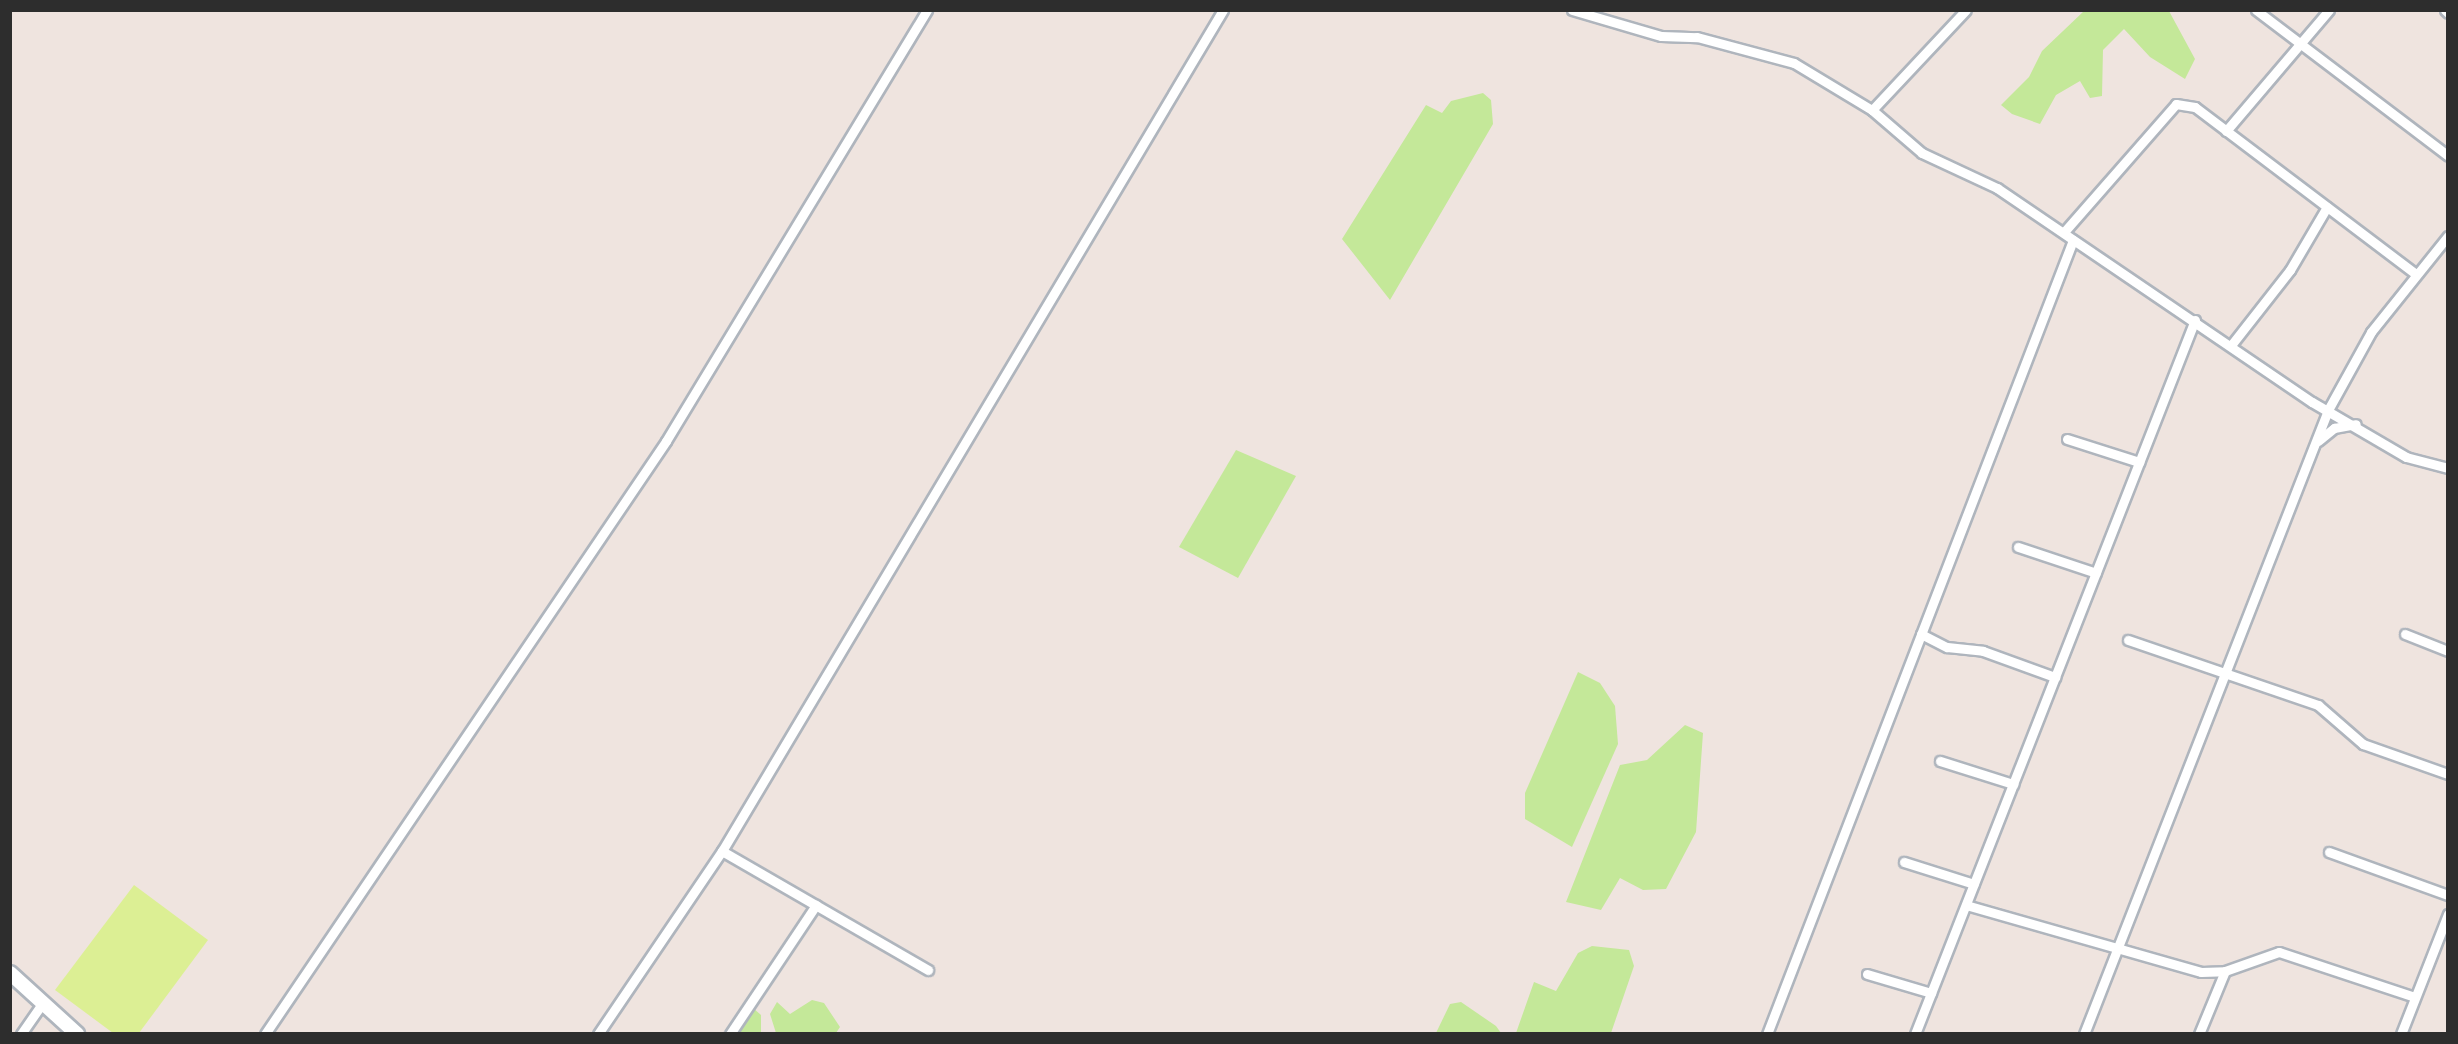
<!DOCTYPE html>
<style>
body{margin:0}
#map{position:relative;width:2458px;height:1044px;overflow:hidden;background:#efe4df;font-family:Rubik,sans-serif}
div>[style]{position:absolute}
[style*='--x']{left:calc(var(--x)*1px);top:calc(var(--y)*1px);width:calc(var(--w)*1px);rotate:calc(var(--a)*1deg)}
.green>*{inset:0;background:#c4e899}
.pitch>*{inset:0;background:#dcef94}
.roads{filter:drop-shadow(2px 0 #afb5bd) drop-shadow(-2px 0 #afb5bd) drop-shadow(0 2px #afb5bd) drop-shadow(0 -2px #afb5bd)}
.street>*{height:9px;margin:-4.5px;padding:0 4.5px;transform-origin:4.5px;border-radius:4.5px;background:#fff}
.secondary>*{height:14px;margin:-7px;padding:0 7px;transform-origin:7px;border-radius:7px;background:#fff}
span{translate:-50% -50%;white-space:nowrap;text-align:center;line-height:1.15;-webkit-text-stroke:5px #fff;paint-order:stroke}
.frame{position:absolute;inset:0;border:12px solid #2d2d2d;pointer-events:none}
</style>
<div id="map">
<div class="green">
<i style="clip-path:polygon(2084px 11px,2169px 11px,2195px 59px,2185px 79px,2150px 57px,2124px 29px,2103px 50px,2102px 96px,2090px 98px,2080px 81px,2056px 95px,2040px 124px,2012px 114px,2001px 105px,2029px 77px,2042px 51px)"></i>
<i style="clip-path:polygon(1483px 93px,1491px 100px,1493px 124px,1390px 300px,1342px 239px,1426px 105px,1442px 113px,1451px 101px)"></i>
<i style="clip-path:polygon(1236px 450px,1296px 476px,1238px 578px,1179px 547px)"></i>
<i style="clip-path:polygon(1578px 672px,1600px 683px,1615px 706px,1618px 744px,1572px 847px,1525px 819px,1525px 793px)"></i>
<i style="clip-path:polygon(1685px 725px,1703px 733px,1696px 832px,1666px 889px,1643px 890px,1620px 878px,1601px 910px,1566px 902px,1620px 765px,1647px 760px)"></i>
<i style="clip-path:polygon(1592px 946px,1629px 950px,1634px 966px,1611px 1033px,1516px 1033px,1534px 982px,1556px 991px,1578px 953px)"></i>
<i style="clip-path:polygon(812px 1000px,824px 1003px,840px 1027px,836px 1033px,776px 1033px,770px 1014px,777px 1002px,790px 1014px)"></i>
<i style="clip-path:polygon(1461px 1002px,1496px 1026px,1501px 1033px,1436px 1033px,1450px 1004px)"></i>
<i style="clip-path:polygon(753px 1008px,761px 1015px,761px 1033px,735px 1034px)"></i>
</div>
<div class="pitch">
<i style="clip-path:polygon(134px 885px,208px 940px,139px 1033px,113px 1033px,55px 990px)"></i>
</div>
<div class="roads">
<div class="street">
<i style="--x:1572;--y:10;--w:93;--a:16.3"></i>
<i style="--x:1661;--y:36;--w:36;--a:2"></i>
<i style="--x:1697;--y:37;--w:100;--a:15"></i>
<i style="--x:1794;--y:63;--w:91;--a:31.1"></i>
<i style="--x:1872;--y:110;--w:66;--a:40.7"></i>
<i style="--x:1922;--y:153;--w:83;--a:25"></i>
<i style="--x:1997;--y:188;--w:381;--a:34.2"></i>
<i style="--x:2312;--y:402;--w:109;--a:30.3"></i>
<i style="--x:2406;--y:457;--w:43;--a:14.7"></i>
<i style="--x:2256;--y:10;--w:241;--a:37.2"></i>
<i style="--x:2445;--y:10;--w:4;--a:45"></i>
<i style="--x:1872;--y:110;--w:137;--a:-46.8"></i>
<i style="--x:2226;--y:131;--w:159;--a:-49.6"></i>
<i style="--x:2064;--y:232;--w:170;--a:-48.8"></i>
<i style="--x:2176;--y:104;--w:19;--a:9"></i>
<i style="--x:2195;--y:107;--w:277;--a:37.1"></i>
<i style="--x:2232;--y:344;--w:94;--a:-51.9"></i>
<i style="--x:2290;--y:270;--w:73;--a:-59.6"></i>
<i style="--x:2067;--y:439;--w:76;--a:17.7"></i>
<i style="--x:2318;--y:441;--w:21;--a:-39"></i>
<i style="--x:2334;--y:428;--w:22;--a:-10"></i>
<i style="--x:2018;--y:547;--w:82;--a:18.4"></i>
<i style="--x:1921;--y:634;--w:29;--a:27"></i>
<i style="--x:1947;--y:647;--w:36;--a:6"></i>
<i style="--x:1983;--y:651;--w:77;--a:19.9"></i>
<i style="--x:2405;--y:634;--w:46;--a:21.6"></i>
<i style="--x:2128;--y:640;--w:201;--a:18.9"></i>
<i style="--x:2318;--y:705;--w:60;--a:40.9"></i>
<i style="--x:2363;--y:744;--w:90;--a:19.4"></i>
<i style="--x:1940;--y:761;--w:77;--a:17.5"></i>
<i style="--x:722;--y:851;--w:238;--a:30"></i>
<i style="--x:2329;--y:852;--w:127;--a:19.9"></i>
<i style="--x:1904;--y:862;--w:73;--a:17.4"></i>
<i style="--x:1966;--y:905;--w:244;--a:15.9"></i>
<i style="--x:2201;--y:972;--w:24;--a:-2"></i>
<i style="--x:2225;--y:971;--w:57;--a:-19.4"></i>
<i style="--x:2279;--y:952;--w:143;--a:18.3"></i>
<i style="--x:1867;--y:974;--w:67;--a:16.5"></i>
<i style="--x:21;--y:1034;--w:40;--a:-55.1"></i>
<i style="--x:265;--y:1034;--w:716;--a:-55.93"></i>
<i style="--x:666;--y:441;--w:504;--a:-58.8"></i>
<i style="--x:598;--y:1034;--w:221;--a:-55.9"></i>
<i style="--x:722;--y:851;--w:979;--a:-59.22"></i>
<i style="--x:730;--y:1034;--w:155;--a:-56.3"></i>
<i style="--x:1767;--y:1034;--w:851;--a:-68.92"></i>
<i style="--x:1915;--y:1034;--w:767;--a:-68.59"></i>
<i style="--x:2084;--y:1034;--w:670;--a:-68.64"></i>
<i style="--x:2328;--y:410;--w:89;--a:-61.1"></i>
<i style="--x:2371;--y:332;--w:123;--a:-51.3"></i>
<i style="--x:2199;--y:1034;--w:68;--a:-67.6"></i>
<i style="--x:2401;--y:1034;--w:129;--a:-68.6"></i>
</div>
<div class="secondary">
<i style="--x:10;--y:973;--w:91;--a:42.3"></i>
</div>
</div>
<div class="frame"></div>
</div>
